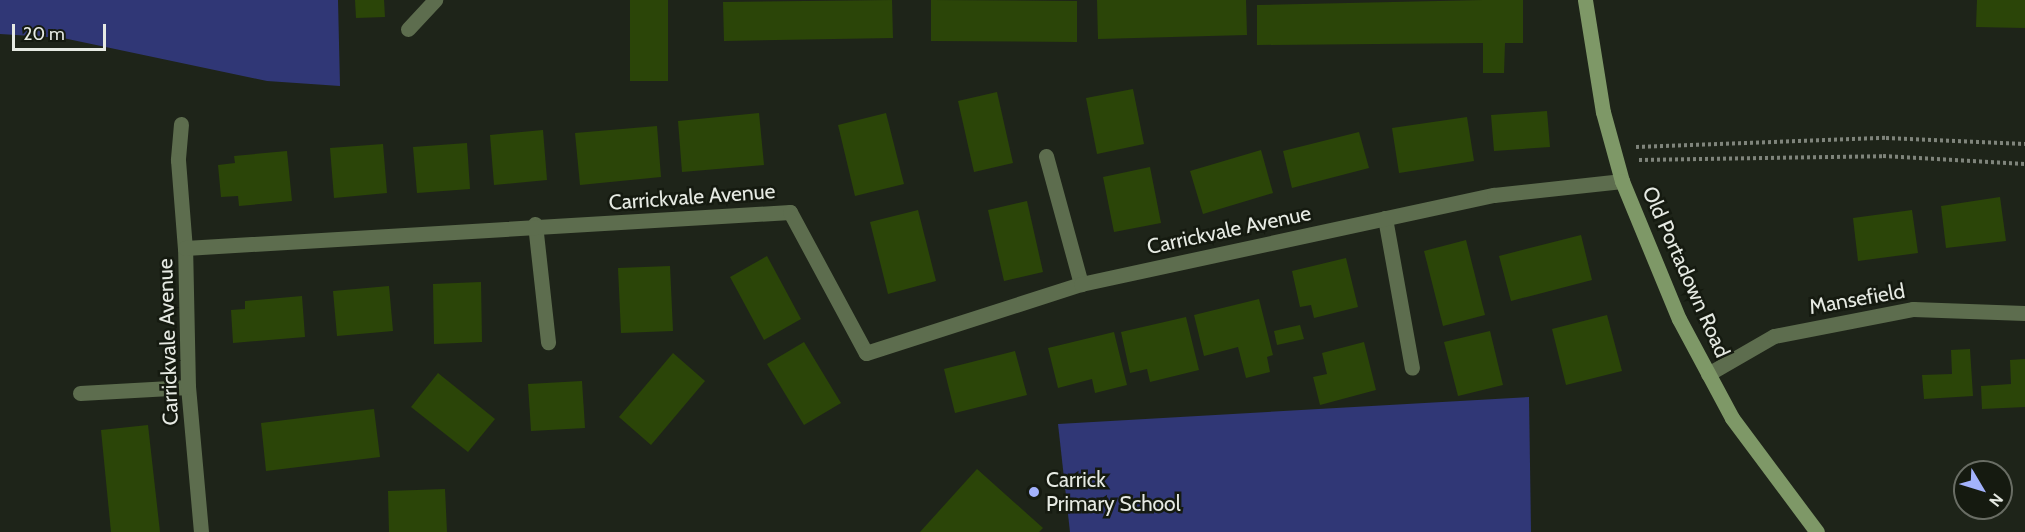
<!DOCTYPE html>
<style>
body{margin:0}
#map{position:relative;width:2025px;height:532px;overflow:hidden;background:#1e2419;font-family:Cabin,sans-serif}
div>[style]{position:absolute}
[style*='--x']{left:calc(var(--x)*1px);top:calc(var(--y)*1px);width:calc(var(--w)*1px);rotate:calc(var(--a)*1deg)}
.green>*{inset:0;background:#303776}
.building>*{inset:0;background:#2b4508}
.path>*{height:4px;margin-top:-2px;transform-origin:0;background:repeating-linear-gradient(90deg,#7f847b 0 3px,transparent 0 6px)}
.lane>*{height:15px;margin:-7.5px;padding:0 7.5px;transform-origin:7.5px;border-radius:7.5px;background:#5d6d4e}
.street>*{height:15px;margin:-7.5px;padding:0 7.5px;transform-origin:7.5px;border-radius:7.5px;background:#5d6d4e}
.secondary>*{height:15px;margin:-7.5px;padding:0 7.5px;transform-origin:7.5px;border-radius:7.5px;background:#7e9867}
.dots>*{width:16px;height:16px;translate:-50% -50%;box-sizing:border-box;border:3px solid #151a10;border-radius:50%}
span{translate:-50% -50%;white-space:nowrap;text-align:center;line-height:1.15;-webkit-text-stroke:5px #151a10;paint-order:stroke}
.street-label{font-size:21px;color:#e6eae3}
.poi-label{font-size:21px;color:#e6eae3}
.left{translate:0 -50%;text-align:left}
.north{position:absolute;left:1953px;top:460px;width:60px;height:60px;box-sizing:border-box;background:#151a10;border:2px solid #696d64;border-radius:50%;rotate:128deg;font-size:16px;font-weight:700;line-height:24px;text-align:center;color:#e6eae3}
.north::after{content:'';display:block;margin:auto;width:21px;height:27px;background:#a3b2fc;clip-path:polygon(50% 0,100% 100%,50% 72%,0 100%)}
.scale{position:absolute;left:12px;top:24px;width:94px;height:27px;box-sizing:border-box;border:3px solid #e6eae3;border-top:0;padding-left:8px;font-size:18px;line-height:21px;white-space:nowrap;color:#e6eae3;-webkit-text-stroke:4px #151a10;paint-order:stroke}
</style>
<div id="map">
<div class="green">
<i style="clip-path:polygon(0 0,338px 0,340px 86px,267px 81px,63px 38px,0 34px)"></i>
<i style="clip-path:polygon(1529px 397px,1531px 532px,1070px 532px,1058px 424px)"></i>
</div>
<div class="building">
<i style="clip-path:polygon(355px 0,384px 0,385px 17px,356px 18px)"></i>
<i style="clip-path:polygon(630px 0,668px 0,668px 81px,630px 81px)"></i>
<i style="clip-path:polygon(892px 0,893px 38px,724px 41px,723px 2px)"></i>
<i style="clip-path:polygon(931px 0,1077px 1px,1077px 42px,931px 41px)"></i>
<i style="clip-path:polygon(1097px 0,1246px 0,1247px 35px,1098px 39px)"></i>
<i style="clip-path:polygon(1483px 0,1523px 0,1523px 43px,1505px 43px,1504px 73px,1483px 73px,1483px 43px,1257px 45px,1257px 5px)"></i>
<i style="clip-path:polygon(1977px 0,2025px 0,2025px 28px,1976px 27px)"></i>
<i style="clip-path:polygon(1133px 89px,1144px 144px,1097px 154px,1086px 98px)"></i>
<i style="clip-path:polygon(997px 92px,1013px 163px,974px 172px,958px 101px)"></i>
<i style="clip-path:polygon(1547px 111px,1550px 147px,1494px 151px,1491px 115px)"></i>
<i style="clip-path:polygon(759px 113px,764px 165px,682px 172px,678px 121px)"></i>
<i style="clip-path:polygon(886px 113px,904px 184px,855px 196px,838px 125px)"></i>
<i style="clip-path:polygon(1467px 117px,1474px 161px,1399px 173px,1392px 128px)"></i>
<i style="clip-path:polygon(657px 126px,661px 177px,580px 185px,575px 133px)"></i>
<i style="clip-path:polygon(543px 130px,547px 180px,494px 185px,490px 135px)"></i>
<i style="clip-path:polygon(1359px 132px,1369px 168px,1292px 188px,1283px 151px)"></i>
<i style="clip-path:polygon(467px 143px,470px 189px,417px 193px,413px 147px)"></i>
<i style="clip-path:polygon(383px 144px,387px 193px,334px 198px,330px 148px)"></i>
<i style="clip-path:polygon(1261px 150px,1273px 193px,1203px 214px,1190px 171px)"></i>
<i style="clip-path:polygon(287px 151px,292px 201px,239px 206px,238px 196px,221px 197px,218px 165px,235px 163px,234px 156px)"></i>
<i style="clip-path:polygon(1150px 167px,1161px 223px,1114px 232px,1103px 177px)"></i>
<i style="clip-path:polygon(2000px 197px,2006px 241px,1946px 248px,1941px 206px)"></i>
<i style="clip-path:polygon(1027px 201px,1043px 272px,1004px 281px,988px 210px)"></i>
<i style="clip-path:polygon(918px 210px,936px 281px,888px 294px,870px 222px)"></i>
<i style="clip-path:polygon(1912px 210px,1918px 253px,1858px 261px,1853px 218px)"></i>
<i style="clip-path:polygon(1581px 235px,1592px 280px,1511px 301px,1499px 256px)"></i>
<i style="clip-path:polygon(1466px 240px,1485px 315px,1443px 326px,1424px 251px)"></i>
<i style="clip-path:polygon(767px 256px,801px 319px,764px 340px,730px 277px)"></i>
<i style="clip-path:polygon(1346px 258px,1358px 307px,1314px 318px,1311px 305px,1300px 307px,1292px 271px)"></i>
<i style="clip-path:polygon(670px 266px,673px 331px,621px 333px,618px 268px)"></i>
<i style="clip-path:polygon(481px 282px,482px 342px,434px 344px,433px 284px)"></i>
<i style="clip-path:polygon(389px 286px,393px 331px,337px 336px,333px 291px)"></i>
<i style="clip-path:polygon(302px 296px,305px 337px,233px 343px,231px 310px,245px 309px,245px 301px)"></i>
<i style="clip-path:polygon(1259px 299px,1273px 355px,1267px 357px,1270px 372px,1246px 378px,1238px 347px,1204px 356px,1194px 315px)"></i>
<i style="clip-path:polygon(1607px 315px,1622px 371px,1566px 385px,1552px 329px)"></i>
<i style="clip-path:polygon(1186px 317px,1199px 370px,1150px 382px,1147px 369px,1130px 373px,1121px 332px)"></i>
<i style="clip-path:polygon(1300px 325px,1304px 339px,1277px 345px,1274px 331px)"></i>
<i style="clip-path:polygon(1490px 331px,1503px 385px,1458px 396px,1444px 342px)"></i>
<i style="clip-path:polygon(1114px 332px,1127px 385px,1095px 393px,1092px 379px,1058px 388px,1048px 348px)"></i>
<i style="clip-path:polygon(804px 342px,841px 403px,804px 425px,767px 364px)"></i>
<i style="clip-path:polygon(1364px 342px,1376px 390px,1320px 405px,1313px 377px,1327px 374px,1322px 353px)"></i>
<i style="clip-path:polygon(1970px 349px,1973px 396px,1924px 399px,1922px 375px,1952px 374px,1951px 350px)"></i>
<i style="clip-path:polygon(1015px 351px,1027px 395px,955px 413px,944px 369px)"></i>
<i style="clip-path:polygon(673px 353px,705px 381px,651px 445px,619px 417px)"></i>
<i style="clip-path:polygon(2025px 359px,2025px 407px,1982px 409px,1981px 386px,2011px 384px,2010px 360px)"></i>
<i style="clip-path:polygon(438px 373px,495px 419px,468px 452px,411px 407px)"></i>
<i style="clip-path:polygon(582px 381px,585px 428px,531px 431px,528px 384px)"></i>
<i style="clip-path:polygon(374px 409px,380px 457px,266px 471px,261px 423px)"></i>
<i style="clip-path:polygon(148px 425px,160px 532px,111px 532px,101px 430px)"></i>
<i style="clip-path:polygon(977px 469px,1043px 528px,1039px 532px,920px 532px)"></i>
<i style="clip-path:polygon(445px 489px,447px 532px,389px 532px,388px 491px)"></i>
</div>
<div class="path">
<i style="--x:1636;--y:147;--w:250;--a:-2.1"></i>
<i style="--x:1886;--y:138;--w:139;--a:2.5"></i>
<i style="--x:1639;--y:160;--w:244;--a:-0.9"></i>
<i style="--x:1883;--y:156;--w:142;--a:3.2"></i>
</div>
<div class="lane">
<i style="--x:408;--y:29;--w:40;--a:-47"></i>
<i style="--x:181;--y:124;--w:36;--a:95"></i>
<i style="--x:178;--y:160;--w:88;--a:85.5"></i>
<i style="--x:80;--y:393;--w:108;--a:-3.2"></i>
</div>
<div class="street">
<i style="--x:1046;--y:156;--w:133;--a:74.7"></i>
<i style="--x:1385;--y:218;--w:152;--a:79.8"></i>
<i style="--x:535;--y:224;--w:119;--a:83.7"></i>
<i style="--x:1708;--y:374;--w:76;--a:-29.9"></i>
<i style="--x:1774;--y:336;--w:142;--a:-11"></i>
<i style="--x:1913;--y:309;--w:112;--a:2"></i>
<i style="--x:201;--y:532;--w:146;--a:-95.1"></i>
<i style="--x:188;--y:387;--w:139;--a:-91.2"></i>
<i style="--x:185;--y:248;--w:606;--a:-3.41"></i>
<i style="--x:790;--y:212;--w:160;--a:61.7"></i>
<i style="--x:866;--y:353;--w:226;--a:-17.8"></i>
<i style="--x:1081;--y:284;--w:422;--a:-12.2"></i>
<i style="--x:1494;--y:195;--w:129;--a:-6.2"></i>
</div>
<div class="secondary">
<i style="--x:1585;--y:0;--w:113;--a:80.9"></i>
<i style="--x:1603;--y:112;--w:72;--a:74.6"></i>
<i style="--x:1622;--y:181;--w:149;--a:67.6"></i>
<i style="--x:1679;--y:319;--w:112;--a:61.8"></i>
<i style="--x:1732;--y:418;--w:142;--a:53.3"></i>
</div>
<div class="dots">
<i style="left:1034px;top:492px;background:#a3b2fc"></i>
</div>
<div class="street-label">
<span style="left:692px;top:197px;rotate:-4deg">Carrickvale Avenue</span>
<span style="left:1229px;top:230px;rotate:-12deg">Carrickvale Avenue</span>
<span style="left:1686px;top:272px;rotate:66deg">Old Portadown Road</span>
<span style="left:1857px;top:299px;rotate:-10deg">Mansefield</span>
<span style="left:168px;top:342px;rotate:-92deg">Carrickvale Avenue</span>
</div>
<div class="poi-label">
<span class="left" style="left:1046px;top:492px">Carrick<br>Primary School</span>
</div>
<div class="north">N</div>
<div class="scale">20 m</div>
</div>
